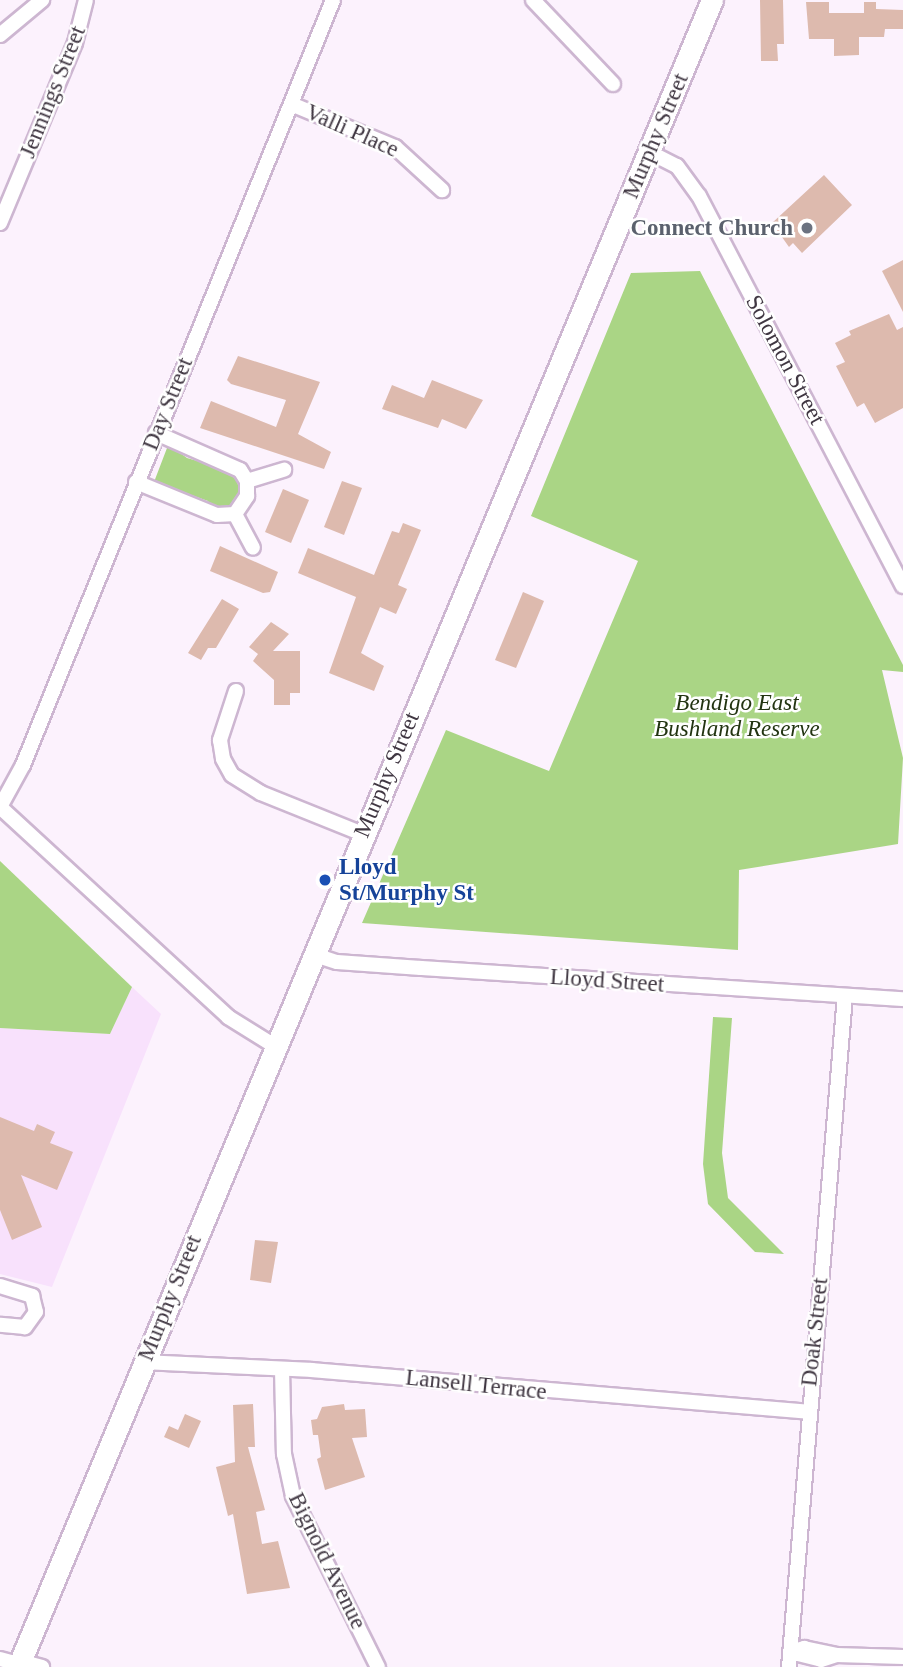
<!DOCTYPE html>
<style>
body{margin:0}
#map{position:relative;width:903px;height:1667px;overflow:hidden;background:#fcf2fd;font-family:"Times New Roman",serif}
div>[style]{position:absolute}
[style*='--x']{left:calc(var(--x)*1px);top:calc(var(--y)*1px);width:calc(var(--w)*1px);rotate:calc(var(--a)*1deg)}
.built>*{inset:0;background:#f8e1fc}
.green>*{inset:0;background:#aad585}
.building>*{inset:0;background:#ddbaae}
.roads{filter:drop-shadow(2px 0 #cdb6d1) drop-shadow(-2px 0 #cdb6d1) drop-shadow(0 2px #cdb6d1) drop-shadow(0 -2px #cdb6d1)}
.street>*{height:14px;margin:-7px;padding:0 7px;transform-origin:7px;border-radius:7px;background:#fff}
.secondary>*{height:21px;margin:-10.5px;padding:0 10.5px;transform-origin:10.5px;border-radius:10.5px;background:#fff}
.dots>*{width:19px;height:19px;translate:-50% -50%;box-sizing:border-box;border:4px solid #fff;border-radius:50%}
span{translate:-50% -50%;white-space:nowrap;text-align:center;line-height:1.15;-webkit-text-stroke:5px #fff;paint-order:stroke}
.street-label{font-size:23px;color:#403742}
.worship-label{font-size:23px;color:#5b616d;font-weight:700}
.right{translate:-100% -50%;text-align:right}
.park-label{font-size:23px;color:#223411;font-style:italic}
.transit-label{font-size:23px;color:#164399;font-weight:700}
.left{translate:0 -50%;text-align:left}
</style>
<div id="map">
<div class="built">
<i style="clip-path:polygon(132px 987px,161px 1014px,52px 1287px,0 1274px,0 1028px,110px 1034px)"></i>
</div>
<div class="green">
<i style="clip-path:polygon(700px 271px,903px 665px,903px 672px,882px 670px,903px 758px,898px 844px,739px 870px,738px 950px,362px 923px,446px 730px,549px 771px,638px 561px,531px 516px,631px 273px)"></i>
<i style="clip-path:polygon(172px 447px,187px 458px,233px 471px,241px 493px,232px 507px,210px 507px,208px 501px,154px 482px,167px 448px)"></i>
<i style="clip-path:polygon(0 861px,132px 987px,110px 1034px,0 1028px)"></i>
<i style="clip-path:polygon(713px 1017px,732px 1018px,722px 1153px,728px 1198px,784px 1254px,755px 1252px,708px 1204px,703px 1164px)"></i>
</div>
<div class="building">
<i style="clip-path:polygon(760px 0,783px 0,784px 44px,777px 44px,778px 61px,761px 61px)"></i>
<i style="clip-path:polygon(806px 2px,829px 2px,829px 13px,864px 13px,864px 2px,876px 2px,876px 9px,903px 10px,903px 29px,885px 29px,884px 37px,859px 37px,859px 55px,834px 56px,834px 39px,809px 39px)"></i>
<i style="clip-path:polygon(824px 175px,852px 205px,802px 253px,793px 243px,789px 247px,772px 223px)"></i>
<i style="clip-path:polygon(903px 260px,903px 312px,882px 271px)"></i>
<i style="clip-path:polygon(889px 314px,897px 330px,903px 327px,903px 408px,875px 423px,864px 403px,857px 407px,836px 366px,845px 362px,835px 343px,851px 335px,849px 331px)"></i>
<i style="clip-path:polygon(238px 356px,320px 382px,298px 434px,331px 452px,324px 469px,200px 428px,211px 401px,276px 427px,286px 400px,231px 384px,227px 380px)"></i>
<i style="clip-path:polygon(432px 380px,483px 400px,466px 429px,442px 419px,438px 428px,382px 409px,392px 385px,424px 398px)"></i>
<i style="clip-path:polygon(342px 481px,362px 488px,344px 535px,324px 527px)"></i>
<i style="clip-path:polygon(283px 489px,309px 500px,291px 543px,265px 532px)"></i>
<i style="clip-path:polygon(403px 523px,421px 530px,398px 585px,407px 589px,396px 614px,380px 607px,361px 653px,384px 666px,374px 691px,329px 673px,356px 597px,298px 573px,308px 548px,374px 575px,392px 531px,399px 533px)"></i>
<i style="clip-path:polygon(220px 546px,278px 572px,270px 592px,263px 593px,210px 571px)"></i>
<i style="clip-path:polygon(523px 592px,544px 601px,516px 668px,495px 660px)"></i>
<i style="clip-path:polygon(222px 599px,239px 609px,216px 648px,208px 648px,201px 660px,188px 653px)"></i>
<i style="clip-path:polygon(271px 622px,289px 634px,273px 651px,300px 651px,300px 693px,290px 693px,290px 705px,274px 705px,274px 680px,253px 661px,258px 654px,249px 647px)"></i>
<i style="clip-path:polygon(0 1117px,34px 1131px,37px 1124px,55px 1132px,50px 1143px,73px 1152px,57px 1190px,21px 1175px,42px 1227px,12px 1240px,0 1210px)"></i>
<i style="clip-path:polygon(255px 1240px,278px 1242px,271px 1283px,250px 1280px)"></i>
<i style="clip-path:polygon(253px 1404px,255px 1447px,248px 1447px,265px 1510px,256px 1512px,262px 1544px,278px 1541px,290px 1588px,247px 1594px,233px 1514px,228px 1516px,216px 1467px,235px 1462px,233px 1405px)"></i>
<i style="clip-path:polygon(344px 1404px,345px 1410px,365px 1409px,367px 1437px,352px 1438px,365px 1477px,325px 1490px,317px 1459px,321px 1457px,318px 1435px,313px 1435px,311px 1420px,317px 1419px,322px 1407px)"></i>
<i style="clip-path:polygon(185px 1414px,201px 1421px,189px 1448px,164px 1437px,169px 1426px,178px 1430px)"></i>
</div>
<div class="roads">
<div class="street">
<i style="--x:533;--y:0;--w:116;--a:46.4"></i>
<i style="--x:0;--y:35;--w:55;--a:-39.8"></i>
<i style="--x:291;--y:104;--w:113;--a:22.5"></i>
<i style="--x:395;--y:147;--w:64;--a:42.5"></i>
<i style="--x:649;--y:152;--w:31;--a:27"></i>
<i style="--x:677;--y:166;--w:37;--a:54"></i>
<i style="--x:699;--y:196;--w:440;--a:62.4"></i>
<i style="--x:0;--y:223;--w:195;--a:-67.4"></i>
<i style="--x:75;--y:43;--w:44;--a:-75.7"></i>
<i style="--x:247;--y:481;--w:39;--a:-17"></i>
<i style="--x:136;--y:482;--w:87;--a:22.2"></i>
<i style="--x:217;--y:515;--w:18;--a:-3"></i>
<i style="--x:235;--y:514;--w:22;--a:-56"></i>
<i style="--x:247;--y:496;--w:15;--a:-90"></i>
<i style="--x:247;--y:481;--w:13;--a:-122"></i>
<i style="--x:240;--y:470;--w:92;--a:-156.2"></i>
<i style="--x:235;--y:514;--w:38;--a:62"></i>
<i style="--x:236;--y:691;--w:52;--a:108.1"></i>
<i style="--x:220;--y:740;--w:19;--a:81"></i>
<i style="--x:223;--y:759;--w:18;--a:61"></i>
<i style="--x:232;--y:775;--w:34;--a:32"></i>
<i style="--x:261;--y:793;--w:110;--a:21.9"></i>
<i style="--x:0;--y:807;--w:48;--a:-61.3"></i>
<i style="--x:23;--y:765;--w:825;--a:-67.94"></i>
<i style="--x:0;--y:807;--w:310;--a:42.6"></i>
<i style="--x:228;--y:1017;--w:53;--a:31.9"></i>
<i style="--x:312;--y:954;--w:26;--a:18"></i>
<i style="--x:337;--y:962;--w:84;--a:4.1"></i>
<i style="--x:421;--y:968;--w:483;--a:3.7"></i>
<i style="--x:0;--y:1286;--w:34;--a:17"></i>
<i style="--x:32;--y:1296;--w:16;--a:76"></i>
<i style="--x:36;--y:1312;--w:19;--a:126"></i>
<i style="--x:25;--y:1327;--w:25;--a:-175"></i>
<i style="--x:144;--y:1362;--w:168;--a:2.7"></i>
<i style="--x:312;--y:1370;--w:497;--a:4.8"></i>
<i style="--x:282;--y:1369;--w:85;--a:88.7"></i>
<i style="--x:284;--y:1454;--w:43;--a:77.9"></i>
<i style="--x:293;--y:1496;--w:191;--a:63.6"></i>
<i style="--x:790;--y:1652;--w:15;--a:-16"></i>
<i style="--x:804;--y:1648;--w:33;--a:12"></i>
<i style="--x:836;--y:1655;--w:67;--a:1.7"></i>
<i style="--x:790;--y:1652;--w:32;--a:14"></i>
<i style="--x:821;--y:1660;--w:16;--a:-18"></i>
<i style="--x:0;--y:1659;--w:20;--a:15"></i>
<i style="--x:20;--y:1661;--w:23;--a:15"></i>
<i style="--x:789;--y:1667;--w:673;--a:-85.23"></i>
</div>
<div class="secondary">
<i style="--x:18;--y:1667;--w:1806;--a:-67.4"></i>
</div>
</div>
<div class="dots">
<i style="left:807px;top:228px;background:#6b7280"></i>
<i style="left:325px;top:880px;background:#1a4fb4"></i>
</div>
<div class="street-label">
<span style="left:53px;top:92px;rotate:-68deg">Jennings Street</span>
<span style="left:352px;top:131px;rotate:24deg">Valli Place</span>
<span style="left:656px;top:136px;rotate:-67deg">Murphy Street</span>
<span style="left:785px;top:360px;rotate:62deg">Solomon Street</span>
<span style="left:168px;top:404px;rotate:-68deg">Day Street</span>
<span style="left:387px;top:775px;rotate:-67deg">Murphy Street</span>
<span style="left:607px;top:981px;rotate:4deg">Lloyd Street</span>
<span style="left:170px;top:1298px;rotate:-68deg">Murphy Street</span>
<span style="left:815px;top:1332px;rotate:-84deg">Doak Street</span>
<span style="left:476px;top:1385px;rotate:6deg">Lansell Terrace</span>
<span style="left:327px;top:1561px;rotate:64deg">Bignold Avenue</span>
</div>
<div class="worship-label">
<span class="right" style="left:793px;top:228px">Connect Church</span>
</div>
<div class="park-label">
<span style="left:737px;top:716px">Bendigo East<br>Bushland Reserve</span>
</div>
<div class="transit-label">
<span class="left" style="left:339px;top:880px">Lloyd<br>St/Murphy St</span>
</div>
</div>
